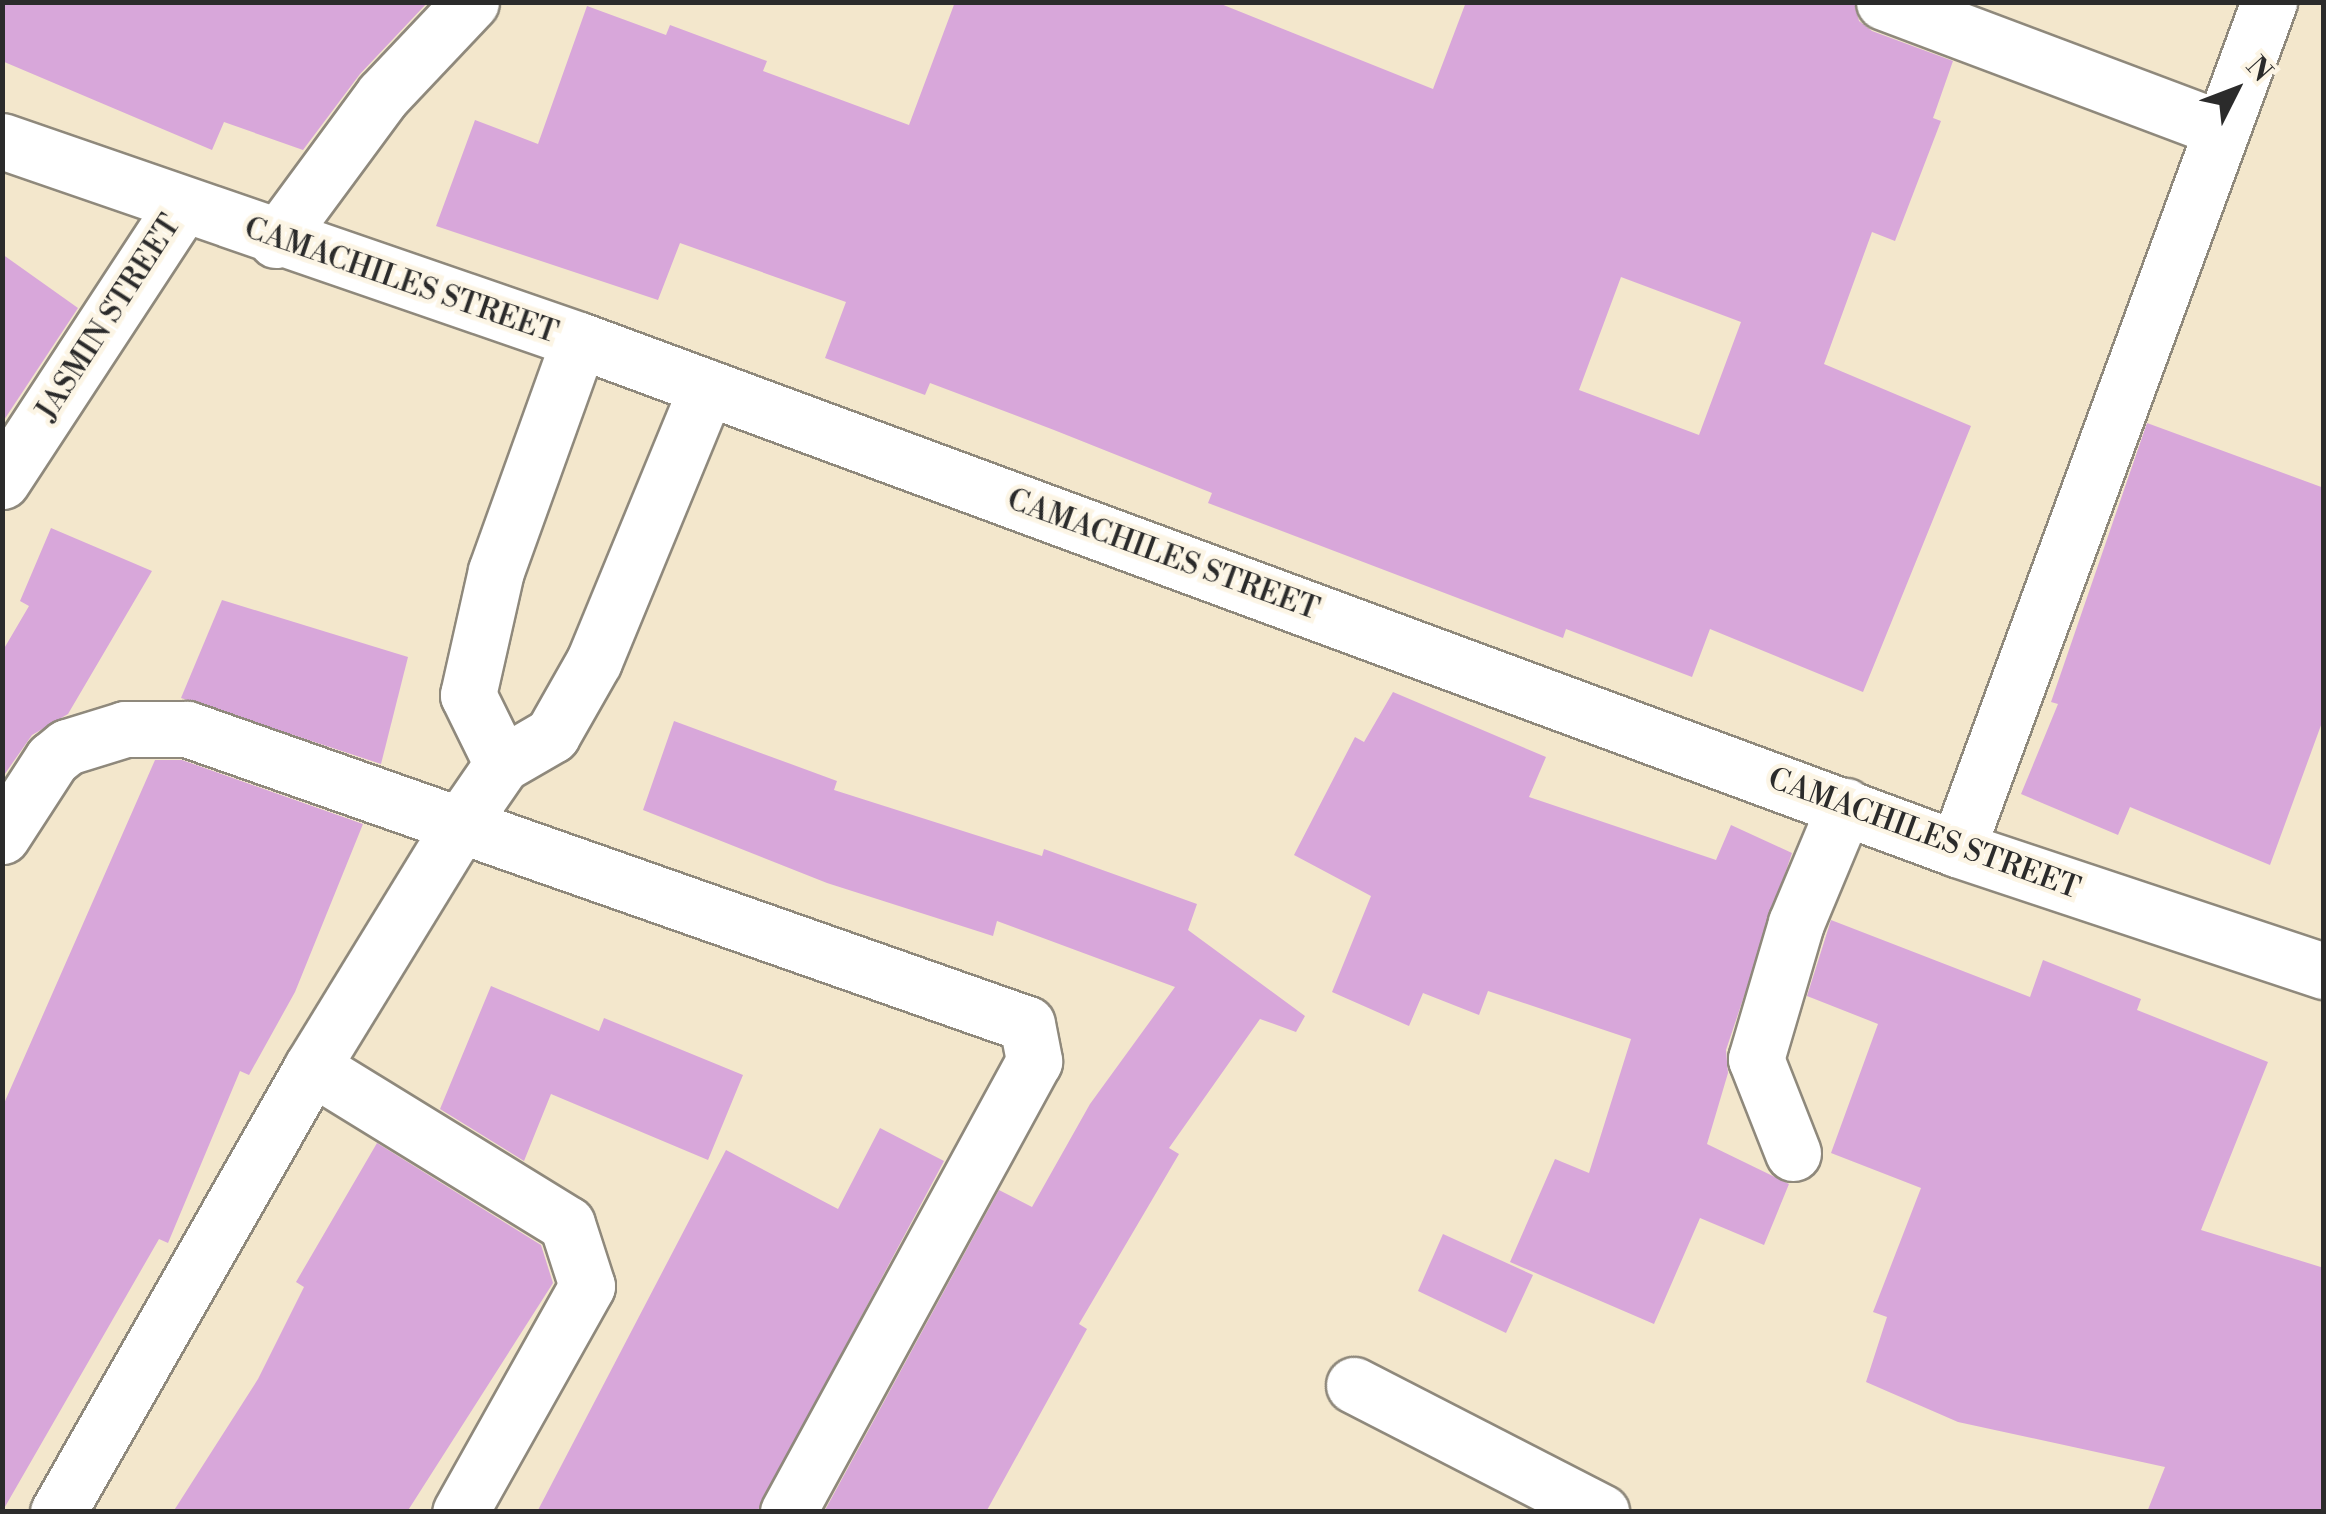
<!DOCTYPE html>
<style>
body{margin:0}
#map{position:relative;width:2326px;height:1514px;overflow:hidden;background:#f3e7cc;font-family:"Libre Bodoni",serif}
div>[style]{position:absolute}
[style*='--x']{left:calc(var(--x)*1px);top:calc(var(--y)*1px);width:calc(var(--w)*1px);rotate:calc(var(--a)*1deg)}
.building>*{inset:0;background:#d8a7da}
.roads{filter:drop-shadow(2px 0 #8f897c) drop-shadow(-2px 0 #8f897c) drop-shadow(0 2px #8f897c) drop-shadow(0 -2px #8f897c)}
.minor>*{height:55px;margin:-27.5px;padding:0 27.5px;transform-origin:27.5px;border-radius:27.5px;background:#fff}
span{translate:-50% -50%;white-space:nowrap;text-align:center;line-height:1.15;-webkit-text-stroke:9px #fcf5e5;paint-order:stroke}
.street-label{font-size:30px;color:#2b2b2b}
.frame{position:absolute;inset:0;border:5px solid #2b2b2b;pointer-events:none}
.north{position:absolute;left:2186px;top:40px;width:100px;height:100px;-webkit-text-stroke:8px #fcf5e5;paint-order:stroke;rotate:48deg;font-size:28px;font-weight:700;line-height:40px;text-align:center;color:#2b2b2b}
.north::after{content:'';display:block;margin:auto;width:35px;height:45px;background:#2b2b2b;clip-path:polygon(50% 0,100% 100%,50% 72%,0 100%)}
</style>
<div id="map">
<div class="building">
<i style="clip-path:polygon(2px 2px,428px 2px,360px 74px,303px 150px,224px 122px,212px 150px,2px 61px)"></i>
<i style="clip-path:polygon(evenodd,955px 2px,1216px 2px,1433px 89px,1466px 2px,1854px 2px,1859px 21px,1872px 31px,1953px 61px,1933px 118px,1941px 121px,1895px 241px,1872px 232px,1824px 364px,1971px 426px,1863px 692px,1710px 629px,1692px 677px,1566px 629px,1563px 638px,1208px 503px,1212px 493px,1054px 430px,930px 383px,925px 395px,825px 358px,846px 302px,680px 243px,658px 300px,436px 226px,475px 120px,538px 144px,587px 6px,666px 35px,670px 25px,767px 61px,763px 71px,909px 125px,955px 2px,1621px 277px,1741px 322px,1699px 435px,1579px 390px,1621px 277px)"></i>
<i style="clip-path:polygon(2px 254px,78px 308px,2px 423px)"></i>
<i style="clip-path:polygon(2147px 423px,2324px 488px,2324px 717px,2270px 865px,2130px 807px,2118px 835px,2021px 794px,2058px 704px,2051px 702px)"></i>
<i style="clip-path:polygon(51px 528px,152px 571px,68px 714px,32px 735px,2px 778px,2px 652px,29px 606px,20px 601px)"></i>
<i style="clip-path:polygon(222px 600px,408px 657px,381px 764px,181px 698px)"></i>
<i style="clip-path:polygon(1393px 692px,1546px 757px,1529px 797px,1716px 860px,1731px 825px,1792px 853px,1726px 1050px,1728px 1073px,1707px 1144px,1789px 1184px,1764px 1245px,1700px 1218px,1654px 1324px,1510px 1262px,1555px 1159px,1589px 1173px,1631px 1039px,1488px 991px,1479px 1015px,1423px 993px,1409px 1026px,1332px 992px,1371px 896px,1294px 855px,1355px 737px,1364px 742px)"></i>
<i style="clip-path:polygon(674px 721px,837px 781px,834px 790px,1042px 856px,1044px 849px,1197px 904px,1188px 930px,1305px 1016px,1296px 1032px,1260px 1019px,1169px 1148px,1179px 1154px,1079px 1324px,1087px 1329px,986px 1512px,824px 1512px,999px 1190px,1032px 1207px,1090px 1104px,1175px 987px,997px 921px,993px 936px,827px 883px,643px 810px)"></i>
<i style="clip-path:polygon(155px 760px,182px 760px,363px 824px,295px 992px,249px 1075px,240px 1071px,168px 1243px,159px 1239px,2px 1512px,2px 1108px)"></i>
<i style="clip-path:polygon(1831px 920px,2030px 997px,2043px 960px,2141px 999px,2137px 1010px,2268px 1062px,2201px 1230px,2324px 1268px,2324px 1512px,2147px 1512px,2165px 1467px,1958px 1422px,1866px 1382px,1887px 1317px,1873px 1312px,1921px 1188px,1831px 1153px,1878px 1024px,1807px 996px)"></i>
<i style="clip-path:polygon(491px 986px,599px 1031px,604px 1018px,743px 1075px,708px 1160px,551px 1094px,524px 1161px,440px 1109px)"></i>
<i style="clip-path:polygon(880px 1128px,944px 1161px,757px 1512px,537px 1512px,726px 1150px,838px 1209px)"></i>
<i style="clip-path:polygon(377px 1143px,541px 1245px,553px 1283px,407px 1512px,173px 1512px,258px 1379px,304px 1287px,296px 1282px)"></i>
<i style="clip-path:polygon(1443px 1234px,1533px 1275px,1506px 1333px,1418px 1291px)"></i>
</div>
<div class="roads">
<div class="minor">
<i style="--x:1884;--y:2;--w:361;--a:20.6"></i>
<i style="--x:2;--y:141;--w:610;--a:19.03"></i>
<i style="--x:579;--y:340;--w:1469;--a:20.27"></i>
<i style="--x:1957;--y:849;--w:387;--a:18.4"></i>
<i style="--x:276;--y:240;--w:180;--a:-53.6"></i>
<i style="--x:383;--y:95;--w:128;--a:-46.6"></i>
<i style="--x:2;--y:481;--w:329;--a:-56.8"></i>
<i style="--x:502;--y:764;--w:77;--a:-116.2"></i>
<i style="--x:468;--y:695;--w:127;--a:-77.3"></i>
<i style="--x:496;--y:571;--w:245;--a:-70.2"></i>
<i style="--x:2;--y:836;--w:92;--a:-57"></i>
<i style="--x:52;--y:759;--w:19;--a:-39"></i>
<i style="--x:67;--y:747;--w:61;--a:-17.2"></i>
<i style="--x:125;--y:729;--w:62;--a:0"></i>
<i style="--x:187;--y:729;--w:890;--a:19.35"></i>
<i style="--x:1027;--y:1024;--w:38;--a:79"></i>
<i style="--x:1034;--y:1061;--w:514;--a:118.61"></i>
<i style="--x:1957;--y:849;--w:903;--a:-69.78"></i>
<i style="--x:312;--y:1067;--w:299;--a:31.6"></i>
<i style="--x:567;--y:1224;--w:65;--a:72.1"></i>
<i style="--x:587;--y:1286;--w:259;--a:119.3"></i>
<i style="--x:1793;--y:1153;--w:101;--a:-111.5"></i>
<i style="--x:1756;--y:1059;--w:142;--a:-73.6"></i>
<i style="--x:1796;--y:923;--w:127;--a:-67.3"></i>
<i style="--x:1354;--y:1385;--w:278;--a:27.2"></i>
<i style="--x:58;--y:1512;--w:512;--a:-60.28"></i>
<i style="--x:312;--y:1067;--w:287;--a:-58.5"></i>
<i style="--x:462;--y:822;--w:70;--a:-55.4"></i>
<i style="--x:502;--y:764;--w:58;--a:-30.1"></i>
<i style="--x:552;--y:735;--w:85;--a:-60.4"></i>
<i style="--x:594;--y:661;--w:296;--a:-67.6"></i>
</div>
</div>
<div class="street-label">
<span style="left:401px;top:281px;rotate:19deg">CAMACHILES STREET</span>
<span style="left:109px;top:318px;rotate:-57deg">JASMIN STREET</span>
<span style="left:1163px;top:555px;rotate:20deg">CAMACHILES STREET</span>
<span style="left:1924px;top:834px;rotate:20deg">CAMACHILES STREET</span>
</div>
<div class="frame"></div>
<div class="north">N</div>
</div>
